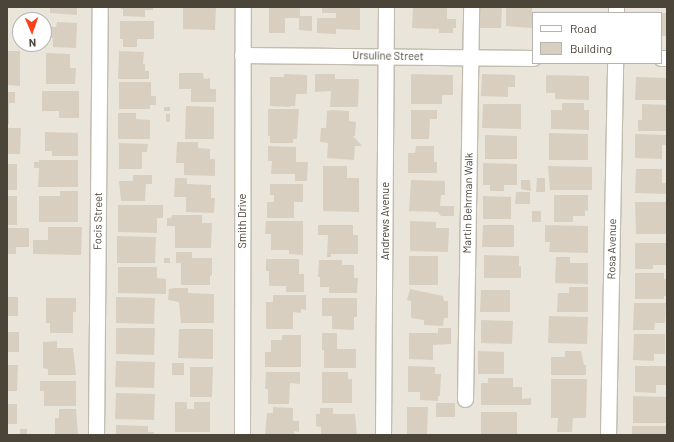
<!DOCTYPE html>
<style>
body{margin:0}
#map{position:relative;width:674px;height:442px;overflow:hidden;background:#f6f3ec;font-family:Barlow,sans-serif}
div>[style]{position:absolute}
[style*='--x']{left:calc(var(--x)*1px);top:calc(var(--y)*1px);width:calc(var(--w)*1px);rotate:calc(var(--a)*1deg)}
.residential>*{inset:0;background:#eae5da}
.building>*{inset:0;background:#d8cfc1}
.roads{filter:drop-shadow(1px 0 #c2bbae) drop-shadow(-1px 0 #c2bbae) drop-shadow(0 1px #c2bbae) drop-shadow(0 -1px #c2bbae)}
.minor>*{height:15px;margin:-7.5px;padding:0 7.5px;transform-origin:7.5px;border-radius:7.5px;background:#fff}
span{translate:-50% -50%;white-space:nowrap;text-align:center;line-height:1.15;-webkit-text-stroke:3px #fff;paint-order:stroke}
.street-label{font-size:11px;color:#4b4439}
.frame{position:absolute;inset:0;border:8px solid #4b4439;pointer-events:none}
.legend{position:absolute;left:532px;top:12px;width:130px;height:52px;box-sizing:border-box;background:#fff;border:1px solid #b7b4b0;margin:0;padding:5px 7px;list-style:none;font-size:12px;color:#4b4439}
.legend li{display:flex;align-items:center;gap:8px;height:20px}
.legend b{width:20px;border:1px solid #b7b4b0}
.north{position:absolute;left:12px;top:12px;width:40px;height:40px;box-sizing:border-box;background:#fff;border:1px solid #b7b4b0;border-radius:50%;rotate:178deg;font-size:11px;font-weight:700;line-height:16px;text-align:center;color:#4b4439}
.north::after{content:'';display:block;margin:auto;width:14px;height:18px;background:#fc3f1d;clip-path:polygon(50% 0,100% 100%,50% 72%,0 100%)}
</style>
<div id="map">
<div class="residential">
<i style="clip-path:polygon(evenodd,7px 7px,667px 7px,667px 435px,7px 435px,7px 7px,533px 13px,661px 13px,661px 63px,533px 63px,533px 13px,7px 7px,20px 20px,44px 20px,44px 44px,20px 44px,20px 20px)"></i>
</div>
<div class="building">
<i style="clip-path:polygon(50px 7px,77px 7px,77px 15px,50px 13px)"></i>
<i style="clip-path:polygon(121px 7px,153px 7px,153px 10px,145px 10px,145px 17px,123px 16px,123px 9px,121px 9px)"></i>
<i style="clip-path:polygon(183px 7px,216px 7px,215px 30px,183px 29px)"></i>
<i style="clip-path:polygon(269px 7px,300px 7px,300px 16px,312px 16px,312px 31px,299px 30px,299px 18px,285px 18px,285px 33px,269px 33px)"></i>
<i style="clip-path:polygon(322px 7px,360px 7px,360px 30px,336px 29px,336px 34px,317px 33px,317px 18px,336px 18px,336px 13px,322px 13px)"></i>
<i style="clip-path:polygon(413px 7px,447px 7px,447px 19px,456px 19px,456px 28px,453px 28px,453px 33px,439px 33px,439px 29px,412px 28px)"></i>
<i style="clip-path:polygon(478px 7px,502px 7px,501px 28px,477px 28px)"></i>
<i style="clip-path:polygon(506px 7px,532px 7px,532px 28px,506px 26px)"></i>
<i style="clip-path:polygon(661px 13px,667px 13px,667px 36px,661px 36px)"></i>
<i style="clip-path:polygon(120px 21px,154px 21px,154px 39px,137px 39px,137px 47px,123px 47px,123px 39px,120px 39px)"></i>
<i style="clip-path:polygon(57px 22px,77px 23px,76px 48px,53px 47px,53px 38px,49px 38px,49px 27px,56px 27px)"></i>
<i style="clip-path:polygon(7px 51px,20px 51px,20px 86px,7px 85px)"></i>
<i style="clip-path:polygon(119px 51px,144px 52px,143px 64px,145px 64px,145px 71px,149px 71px,149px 79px,118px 79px)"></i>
<i style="clip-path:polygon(46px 53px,70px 54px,70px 68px,76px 68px,75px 84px,46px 84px)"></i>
<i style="clip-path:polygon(179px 73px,203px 73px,204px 79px,210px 78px,210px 89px,216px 89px,216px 102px,191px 102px,191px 89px,179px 89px)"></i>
<i style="clip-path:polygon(284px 74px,307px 75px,307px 94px,296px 94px,295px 106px,290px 106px,290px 107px,270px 106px,270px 77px,284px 77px)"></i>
<i style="clip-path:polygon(315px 74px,335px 74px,335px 79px,359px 79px,358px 107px,330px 107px,331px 91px,315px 92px)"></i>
<i style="clip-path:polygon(411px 74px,453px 75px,453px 95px,442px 95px,442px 104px,411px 104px)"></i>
<i style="clip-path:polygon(482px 74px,515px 75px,515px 87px,508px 87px,508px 97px,481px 96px)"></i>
<i style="clip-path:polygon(546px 75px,589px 76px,589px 100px,555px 99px,555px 93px,546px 93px)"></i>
<i style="clip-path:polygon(636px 77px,667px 78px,667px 100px,635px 100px)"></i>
<i style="clip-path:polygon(119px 82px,151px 82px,151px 96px,156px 96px,156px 105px,150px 105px,150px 109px,119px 109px)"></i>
<i style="clip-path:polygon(42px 91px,79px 91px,79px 118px,59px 118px,59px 111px,42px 111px)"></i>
<i style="clip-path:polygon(7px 92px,15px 92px,15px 103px,9px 103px,9px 124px,7px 124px)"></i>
<i style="clip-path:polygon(562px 103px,584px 103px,584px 110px,589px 110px,589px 130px,551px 129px,551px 110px,562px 110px)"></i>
<i style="clip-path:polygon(483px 104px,521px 104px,521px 129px,482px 128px)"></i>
<i style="clip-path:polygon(642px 104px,667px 105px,667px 131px,638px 131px,638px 120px,642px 120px)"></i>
<i style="clip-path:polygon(186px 106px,214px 107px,214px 139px,185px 139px)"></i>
<i style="clip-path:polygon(164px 107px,170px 107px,170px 111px,164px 111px)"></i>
<i style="clip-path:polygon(268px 109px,299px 109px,297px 139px,293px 139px,293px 143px,270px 143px,270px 136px,268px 136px)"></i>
<i style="clip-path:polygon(332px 110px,349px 111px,349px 121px,356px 122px,355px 136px,353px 136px,362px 146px,355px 146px,354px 160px,327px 158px,328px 143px,320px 142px,321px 128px,326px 128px,327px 111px)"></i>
<i style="clip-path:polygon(411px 110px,437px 110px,437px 119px,430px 119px,429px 139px,411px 139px)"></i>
<i style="clip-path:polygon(118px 113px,136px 113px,136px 119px,150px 120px,150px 139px,118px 139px)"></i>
<i style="clip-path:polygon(166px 114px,170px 114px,170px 122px,166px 122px)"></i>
<i style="clip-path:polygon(7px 128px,21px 128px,20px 154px,7px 154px)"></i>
<i style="clip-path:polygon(45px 132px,78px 133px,78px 156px,52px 156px,52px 151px,45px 151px)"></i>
<i style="clip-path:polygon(549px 133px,588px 134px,588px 160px,549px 160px)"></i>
<i style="clip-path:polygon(635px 134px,667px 135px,667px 145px,662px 145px,662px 159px,635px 158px)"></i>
<i style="clip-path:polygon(485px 135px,517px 136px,517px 159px,485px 159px)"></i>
<i style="clip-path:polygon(177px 142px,198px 142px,198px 148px,210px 149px,210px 159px,215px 159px,215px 176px,184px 175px,184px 163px,176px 163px)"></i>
<i style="clip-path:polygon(119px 143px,148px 144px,147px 152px,142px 152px,142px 169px,119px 169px)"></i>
<i style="clip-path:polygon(268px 146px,296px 147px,296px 162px,308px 162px,307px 181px,295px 181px,295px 174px,271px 174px,272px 161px,268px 161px)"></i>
<i style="clip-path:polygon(416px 146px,434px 146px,434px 162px,437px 162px,437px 173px,408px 173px,408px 153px,415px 153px)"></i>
<i style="clip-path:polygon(39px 160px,78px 160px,78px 187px,38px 187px,39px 168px,34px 168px,34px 162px,39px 162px)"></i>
<i style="clip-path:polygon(483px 163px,517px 164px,517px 185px,504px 185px,504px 191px,490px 191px,490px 185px,483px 185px)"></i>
<i style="clip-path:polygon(7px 164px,17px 164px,17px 190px,7px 190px)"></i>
<i style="clip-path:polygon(323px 166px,347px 166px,347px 178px,359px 178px,359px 212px,323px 211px)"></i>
<i style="clip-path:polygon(548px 166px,592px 167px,592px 190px,550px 190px)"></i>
<i style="clip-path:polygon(636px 169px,662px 169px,662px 183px,667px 183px,667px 194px,635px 193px)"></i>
<i style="clip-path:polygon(133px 175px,152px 175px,152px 184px,146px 184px,145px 201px,121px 201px,119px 181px,133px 181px)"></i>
<i style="clip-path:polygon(175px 178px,187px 178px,187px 184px,211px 185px,211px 198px,215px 198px,214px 213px,186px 212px,186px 197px,174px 197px)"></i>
<i style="clip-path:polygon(537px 178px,545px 178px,545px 192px,536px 192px)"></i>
<i style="clip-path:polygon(411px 180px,445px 181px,445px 195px,441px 195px,440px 206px,454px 206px,454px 216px,441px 216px,438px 212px,409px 211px)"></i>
<i style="clip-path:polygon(521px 180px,530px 180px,531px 191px,521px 189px)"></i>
<i style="clip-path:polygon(270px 184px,303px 184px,303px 202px,294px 202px,294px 218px,267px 218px,267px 202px,274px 202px,274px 195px,270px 195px)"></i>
<i style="clip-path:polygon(60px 191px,78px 191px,78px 222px,39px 222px,39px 196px,60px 196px)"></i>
<i style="clip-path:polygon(516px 192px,530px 192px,530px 204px,515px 204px)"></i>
<i style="clip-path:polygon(554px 195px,588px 195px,588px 211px,585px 210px,585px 216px,573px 216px,573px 222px,554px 222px)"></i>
<i style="clip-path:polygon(7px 196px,17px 196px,17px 225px,7px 225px)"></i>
<i style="clip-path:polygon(483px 196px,511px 197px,511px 219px,483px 219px)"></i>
<i style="clip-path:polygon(635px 202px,667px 202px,667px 234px,636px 234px)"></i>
<i style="clip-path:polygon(118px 205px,163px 205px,163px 218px,157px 218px,157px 233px,118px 232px)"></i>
<i style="clip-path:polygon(532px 211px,541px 211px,541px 222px,532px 222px)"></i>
<i style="clip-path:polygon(172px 215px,202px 215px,202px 223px,212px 223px,211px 248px,175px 248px,175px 226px,167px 226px,167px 218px,171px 218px)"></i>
<i style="clip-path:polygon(266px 221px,303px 221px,303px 255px,289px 254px,289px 250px,271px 250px,271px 234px,265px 234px)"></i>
<i style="clip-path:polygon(410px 221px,436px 222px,436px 228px,449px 228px,448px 252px,410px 251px)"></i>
<i style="clip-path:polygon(318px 225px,353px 225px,353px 235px,358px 235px,358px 254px,331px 254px,331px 257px,327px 257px,328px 235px,318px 235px)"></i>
<i style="clip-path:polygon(483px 225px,514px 225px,514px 247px,482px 247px)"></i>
<i style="clip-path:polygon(545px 225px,588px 226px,588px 253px,549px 252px,550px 242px,545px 242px)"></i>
<i style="clip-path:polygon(48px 227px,82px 227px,81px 255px,33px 254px,33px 240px,48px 240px)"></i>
<i style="clip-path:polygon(7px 228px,29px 228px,29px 247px,16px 247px,16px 254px,7px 254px)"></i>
<i style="clip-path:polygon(117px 236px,156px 237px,155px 263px,117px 263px)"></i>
<i style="clip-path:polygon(635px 243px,667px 243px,667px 265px,653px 265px,653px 269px,635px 269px)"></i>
<i style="clip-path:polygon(176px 252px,192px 252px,192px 258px,212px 258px,212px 275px,210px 276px,210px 285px,181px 285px,181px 263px,176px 263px)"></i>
<i style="clip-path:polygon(484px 255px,519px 256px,519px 266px,521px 266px,521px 278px,484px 278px)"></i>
<i style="clip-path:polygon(409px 256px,438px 256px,438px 285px,409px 285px)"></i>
<i style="clip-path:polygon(556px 257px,570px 257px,570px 263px,588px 263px,588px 284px,555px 283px)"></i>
<i style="clip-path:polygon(164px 258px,170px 258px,170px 263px,164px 263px)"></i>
<i style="clip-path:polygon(266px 259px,299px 259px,299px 274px,304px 274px,304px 292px,286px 292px,286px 286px,269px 286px,269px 271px,266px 271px)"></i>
<i style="clip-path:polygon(319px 260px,342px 260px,342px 265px,354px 265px,354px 278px,358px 278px,357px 293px,329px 293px,329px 287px,320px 287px,320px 277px,318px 277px)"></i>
<i style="clip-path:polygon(118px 267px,157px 267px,157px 278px,166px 279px,166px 294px,118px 293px)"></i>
<i style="clip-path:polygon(635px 273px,664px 273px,664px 279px,667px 279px,667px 296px,664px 296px,664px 299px,635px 299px)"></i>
<i style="clip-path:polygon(569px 287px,588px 287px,588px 312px,557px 312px,558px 293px,569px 293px)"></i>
<i style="clip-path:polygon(174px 288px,188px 288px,188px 293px,214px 294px,214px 323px,181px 323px,179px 302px,168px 300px,169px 289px)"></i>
<i style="clip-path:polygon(410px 289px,443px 296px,444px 301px,448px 301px,448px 318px,444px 318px,443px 326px,424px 325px,424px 320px,411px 318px,411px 301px,407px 300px)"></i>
<i style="clip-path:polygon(481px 290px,510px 290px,510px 312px,480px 312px)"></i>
<i style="clip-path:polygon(273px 295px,306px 295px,306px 310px,301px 309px,301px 313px,293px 312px,293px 329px,266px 329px,266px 302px,273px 302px)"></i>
<i style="clip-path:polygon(7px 297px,18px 297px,18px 316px,7px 316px)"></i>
<i style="clip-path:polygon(116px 297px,155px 298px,154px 324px,116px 323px)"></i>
<i style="clip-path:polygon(46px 298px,76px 298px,76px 312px,73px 312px,73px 333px,50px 333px,50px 323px,46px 323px)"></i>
<i style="clip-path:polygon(322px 298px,357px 298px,357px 317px,354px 317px,354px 330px,332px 329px,332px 316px,322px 316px)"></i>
<i style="clip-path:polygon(634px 303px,666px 303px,665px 323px,655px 323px,654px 330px,633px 330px)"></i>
<i style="clip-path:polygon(549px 316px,588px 317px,587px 344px,548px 343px)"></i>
<i style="clip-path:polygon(481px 320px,513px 321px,512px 344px,481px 343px)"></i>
<i style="clip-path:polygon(116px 328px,155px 328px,154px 355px,116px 354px)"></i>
<i style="clip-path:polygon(438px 328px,451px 328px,451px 344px,433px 345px,433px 360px,409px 359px,409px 333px,438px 333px)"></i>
<i style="clip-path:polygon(179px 329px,213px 329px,213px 359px,178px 358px)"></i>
<i style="clip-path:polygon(7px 332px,19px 332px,19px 352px,7px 352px)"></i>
<i style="clip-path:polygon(322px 333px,337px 333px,337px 349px,356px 349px,356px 368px,324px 368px,324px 350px,322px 350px)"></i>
<i style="clip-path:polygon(634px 334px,665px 334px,665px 354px,654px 354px,654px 361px,633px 360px)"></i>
<i style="clip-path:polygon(282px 335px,301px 335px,301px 367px,265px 367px,265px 352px,271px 352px,271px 340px,282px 340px)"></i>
<i style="clip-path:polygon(57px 341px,57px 348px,73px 348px,76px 375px,48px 375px,48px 369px,43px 368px,43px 342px)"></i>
<i style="clip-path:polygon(478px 351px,504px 352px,504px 374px,478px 374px)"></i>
<i style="clip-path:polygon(565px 351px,581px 351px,584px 365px,586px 365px,586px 375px,551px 375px,551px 357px,565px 357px)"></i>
<i style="clip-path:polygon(116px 361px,155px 362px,154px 388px,115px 387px)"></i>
<i style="clip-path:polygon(172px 363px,184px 363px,184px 375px,172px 375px)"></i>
<i style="clip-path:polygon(7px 365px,18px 365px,17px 391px,7px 391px)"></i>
<i style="clip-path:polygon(408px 366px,435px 367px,435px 374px,441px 374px,440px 396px,438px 396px,438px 401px,420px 400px,420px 392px,408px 392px)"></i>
<i style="clip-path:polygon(635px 366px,667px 366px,666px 385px,656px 385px,656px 393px,635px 392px)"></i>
<i style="clip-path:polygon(190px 367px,213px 367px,212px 397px,190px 397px)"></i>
<i style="clip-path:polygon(266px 372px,300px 372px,300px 384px,290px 383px,289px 404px,268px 404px,268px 389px,265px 389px)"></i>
<i style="clip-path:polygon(322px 372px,348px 372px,348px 379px,352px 379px,352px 403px,322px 403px)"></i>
<i style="clip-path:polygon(488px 378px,513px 378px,513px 387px,522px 387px,522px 399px,531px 398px,531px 405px,481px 405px,481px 383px,488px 383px)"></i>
<i style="clip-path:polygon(551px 379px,587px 379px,586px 418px,573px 418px,572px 432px,557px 432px,558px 418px,551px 418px)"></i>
<i style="clip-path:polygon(40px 381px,76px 381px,76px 406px,44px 406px,44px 391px,40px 391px)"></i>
<i style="clip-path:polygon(116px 393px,155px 394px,154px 420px,115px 419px)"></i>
<i style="clip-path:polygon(633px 396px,667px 397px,667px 423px,633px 423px)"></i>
<i style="clip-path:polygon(175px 402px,187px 402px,187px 409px,194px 409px,194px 402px,210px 402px,210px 432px,175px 432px)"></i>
<i style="clip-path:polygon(436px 403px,455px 403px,455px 417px,436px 417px)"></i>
<i style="clip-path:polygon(7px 404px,17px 404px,17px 424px,7px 424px)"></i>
<i style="clip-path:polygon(273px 407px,293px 408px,293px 421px,299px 421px,299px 432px,294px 431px,294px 435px,265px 434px,267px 413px,273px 413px)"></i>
<i style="clip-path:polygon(407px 407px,428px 407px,427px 435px,407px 435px)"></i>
<i style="clip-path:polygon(320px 408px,333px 408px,333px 414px,355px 414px,357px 435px,321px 435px,321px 427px,316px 426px,316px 414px,320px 414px)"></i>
<i style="clip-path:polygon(59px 409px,76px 409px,78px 435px,55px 435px,55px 418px,59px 418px)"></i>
<i style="clip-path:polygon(481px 412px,517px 412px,517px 435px,481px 435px)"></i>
<i style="clip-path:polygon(116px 425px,148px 426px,148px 432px,154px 432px,154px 435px,116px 435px)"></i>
<i style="clip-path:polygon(632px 426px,666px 426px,666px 435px,632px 435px)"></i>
<i style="clip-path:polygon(20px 429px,27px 429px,27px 435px,20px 435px)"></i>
</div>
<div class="roads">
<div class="minor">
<i style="--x:616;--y:13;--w:6;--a:-90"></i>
<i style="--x:242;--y:55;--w:291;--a:0.6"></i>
<i style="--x:661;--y:58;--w:6;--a:0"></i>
<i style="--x:465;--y:399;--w:392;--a:-89.1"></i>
<i style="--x:96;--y:435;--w:428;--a:-89.5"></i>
<i style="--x:242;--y:435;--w:428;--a:-89.9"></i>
<i style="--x:383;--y:435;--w:428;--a:-89.6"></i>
<i style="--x:608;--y:435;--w:372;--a:-88.9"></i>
</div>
</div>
<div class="street-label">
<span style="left:388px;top:56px;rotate:1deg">Ursuline Street</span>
<span style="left:468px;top:203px;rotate:-89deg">Martin Behrman Walk</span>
<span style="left:98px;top:221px;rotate:-89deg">Focis Street</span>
<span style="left:242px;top:221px;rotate:-90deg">Smith Drive</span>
<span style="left:385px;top:221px;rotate:-90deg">Andrews Avenue</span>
<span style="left:612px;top:249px;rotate:-89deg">Rosa Avenue</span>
</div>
<div class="frame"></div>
<ul class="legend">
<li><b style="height:5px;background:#fff"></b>Road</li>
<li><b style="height:11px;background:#d8cfc1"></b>Building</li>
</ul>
<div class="north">N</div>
</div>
